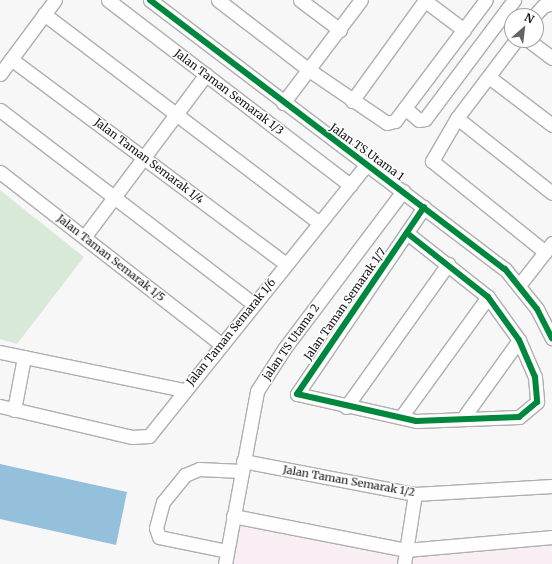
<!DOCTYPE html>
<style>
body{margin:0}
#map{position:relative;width:552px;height:564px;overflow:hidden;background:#f7f7f7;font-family:Merriweather,serif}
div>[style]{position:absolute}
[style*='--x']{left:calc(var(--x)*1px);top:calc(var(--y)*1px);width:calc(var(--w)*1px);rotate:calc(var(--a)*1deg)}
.commercial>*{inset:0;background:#faeef5}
.green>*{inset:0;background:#d9e9d8}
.water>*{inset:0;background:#95c0db}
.roads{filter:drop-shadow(1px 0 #afafaf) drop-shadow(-1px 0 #afafaf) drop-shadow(0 1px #afafaf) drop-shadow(0 -1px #afafaf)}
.minor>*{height:13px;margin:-6.5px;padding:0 6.5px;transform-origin:6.5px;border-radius:6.5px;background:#fefefe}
.cycleway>*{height:6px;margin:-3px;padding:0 3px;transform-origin:3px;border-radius:3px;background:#00873e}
span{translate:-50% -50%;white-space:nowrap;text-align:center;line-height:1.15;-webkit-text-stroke:3px #fff;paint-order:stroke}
.street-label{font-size:11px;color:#141515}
.north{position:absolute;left:504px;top:8px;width:40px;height:40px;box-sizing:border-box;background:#fff;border:1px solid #a1a1a1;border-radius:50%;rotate:28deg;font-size:11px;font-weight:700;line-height:16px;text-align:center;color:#141515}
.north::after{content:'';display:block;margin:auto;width:14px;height:18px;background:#636464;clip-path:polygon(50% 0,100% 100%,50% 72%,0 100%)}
</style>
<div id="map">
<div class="commercial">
<i style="clip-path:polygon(230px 515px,407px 548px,552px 537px,552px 564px,223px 564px)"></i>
</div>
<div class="green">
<i style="clip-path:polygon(0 190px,84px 257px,17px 344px,0 339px)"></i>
</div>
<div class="water">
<i style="clip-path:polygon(0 464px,127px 492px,116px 545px,0 519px)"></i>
</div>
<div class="roads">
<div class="minor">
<i style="--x:108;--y:0;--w:305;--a:37.4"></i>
<i style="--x:150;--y:0;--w:445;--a:37.2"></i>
<i style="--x:505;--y:269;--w:51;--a:51.3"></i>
<i style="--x:537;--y:309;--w:33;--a:63"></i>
<i style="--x:218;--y:0;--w:115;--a:37.6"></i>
<i style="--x:309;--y:70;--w:94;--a:34.2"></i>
<i style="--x:387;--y:123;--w:8;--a:-14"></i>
<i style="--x:395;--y:121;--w:151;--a:-53.1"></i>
<i style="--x:300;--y:0;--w:50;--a:36.9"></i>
<i style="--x:424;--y:0;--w:50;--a:36.9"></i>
<i style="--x:44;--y:14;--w:345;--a:37.2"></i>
<i style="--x:534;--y:16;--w:13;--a:-48"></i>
<i style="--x:543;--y:6;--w:9;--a:-18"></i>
<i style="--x:516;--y:40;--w:98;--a:127.1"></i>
<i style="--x:457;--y:118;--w:50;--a:120.2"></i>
<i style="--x:432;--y:161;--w:145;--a:38.8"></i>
<i style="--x:528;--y:40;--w:30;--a:37"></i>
<i style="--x:11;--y:59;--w:343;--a:36.7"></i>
<i style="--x:0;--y:74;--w:92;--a:-53.4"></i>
<i style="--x:489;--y:77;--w:79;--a:37.3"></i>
<i style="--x:352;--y:101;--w:125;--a:-54.1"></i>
<i style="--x:283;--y:103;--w:129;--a:-52.9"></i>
<i style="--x:405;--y:108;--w:18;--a:41"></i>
<i style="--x:419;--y:120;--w:6;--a:-9"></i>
<i style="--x:425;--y:119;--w:149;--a:-53.2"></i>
<i style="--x:0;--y:110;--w:320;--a:37.4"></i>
<i style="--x:457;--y:118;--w:121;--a:38.3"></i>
<i style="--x:0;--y:172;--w:280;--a:37.9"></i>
<i style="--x:407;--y:233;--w:103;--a:38.3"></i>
<i style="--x:488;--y:297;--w:53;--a:54.2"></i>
<i style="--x:519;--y:340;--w:40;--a:66.6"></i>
<i style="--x:535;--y:377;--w:25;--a:85"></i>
<i style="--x:537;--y:402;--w:23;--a:140"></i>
<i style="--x:519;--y:417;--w:103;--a:177.8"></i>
<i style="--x:416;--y:421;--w:122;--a:-167.2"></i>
<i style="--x:297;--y:394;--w:226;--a:-55.8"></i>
<i style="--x:85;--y:236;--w:202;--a:-53.2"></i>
<i style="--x:520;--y:284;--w:52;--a:-52"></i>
<i style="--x:0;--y:352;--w:188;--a:11.7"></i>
<i style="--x:0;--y:406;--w:136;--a:13.2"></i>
<i style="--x:132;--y:437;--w:17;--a:-3"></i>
<i style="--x:149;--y:436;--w:349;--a:-51.3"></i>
<i style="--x:346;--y:407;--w:176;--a:-54.5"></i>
<i style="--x:14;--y:410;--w:54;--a:-79.3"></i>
<i style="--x:401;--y:417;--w:148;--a:-54.1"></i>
<i style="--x:463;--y:418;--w:96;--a:-54.3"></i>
<i style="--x:243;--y:461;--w:175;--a:10.9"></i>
<i style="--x:415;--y:494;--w:137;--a:-3.3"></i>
<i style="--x:233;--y:516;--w:176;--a:11.1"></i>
<i style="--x:406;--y:550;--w:147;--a:-5.1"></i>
<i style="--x:227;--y:551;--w:69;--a:-168.4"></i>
<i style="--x:159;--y:537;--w:9;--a:-108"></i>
<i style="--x:156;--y:528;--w:27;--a:-75"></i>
<i style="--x:163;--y:502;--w:35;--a:-51"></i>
<i style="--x:185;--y:475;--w:15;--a:-23"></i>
<i style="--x:199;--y:469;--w:42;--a:2.7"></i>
<i style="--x:225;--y:564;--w:176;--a:-79.5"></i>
<i style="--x:257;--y:391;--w:50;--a:-57.3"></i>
<i style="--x:284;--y:349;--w:198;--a:-53"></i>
<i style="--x:404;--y:564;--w:71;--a:-81.1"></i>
</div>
</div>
<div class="cycleway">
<i style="--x:150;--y:0;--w:445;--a:37.2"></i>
<i style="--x:505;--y:269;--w:51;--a:51.3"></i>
<i style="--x:537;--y:309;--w:33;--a:63"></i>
<i style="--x:407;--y:233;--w:103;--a:38.3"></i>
<i style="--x:488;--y:297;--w:53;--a:54.2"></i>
<i style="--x:519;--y:340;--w:40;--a:66.6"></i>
<i style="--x:535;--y:377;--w:25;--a:85"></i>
<i style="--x:537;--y:402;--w:23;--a:140"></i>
<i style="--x:519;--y:417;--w:103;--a:177.8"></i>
<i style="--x:416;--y:421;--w:122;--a:-167.2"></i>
<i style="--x:297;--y:394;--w:226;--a:-55.8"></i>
</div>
<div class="street-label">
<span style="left:229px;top:92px;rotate:37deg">Jalan Taman Semarak 1/3</span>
<span style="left:367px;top:152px;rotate:36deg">Jalan TS Utama 1</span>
<span style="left:149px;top:161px;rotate:37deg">Jalan Taman Semarak 1/4</span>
<span style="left:111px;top:258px;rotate:38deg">Jalan Taman Semarak 1/5</span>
<span style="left:345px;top:304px;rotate:-55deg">Jalan Taman Semarak 1/7</span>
<span style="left:231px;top:332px;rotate:-51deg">Jalan Taman Semarak 1/6</span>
<span style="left:291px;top:342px;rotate:-55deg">jalan TS Utama 2</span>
<span style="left:349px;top:481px;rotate:10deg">Jalan Taman Semarak 1/2</span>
</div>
<div class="north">N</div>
</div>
